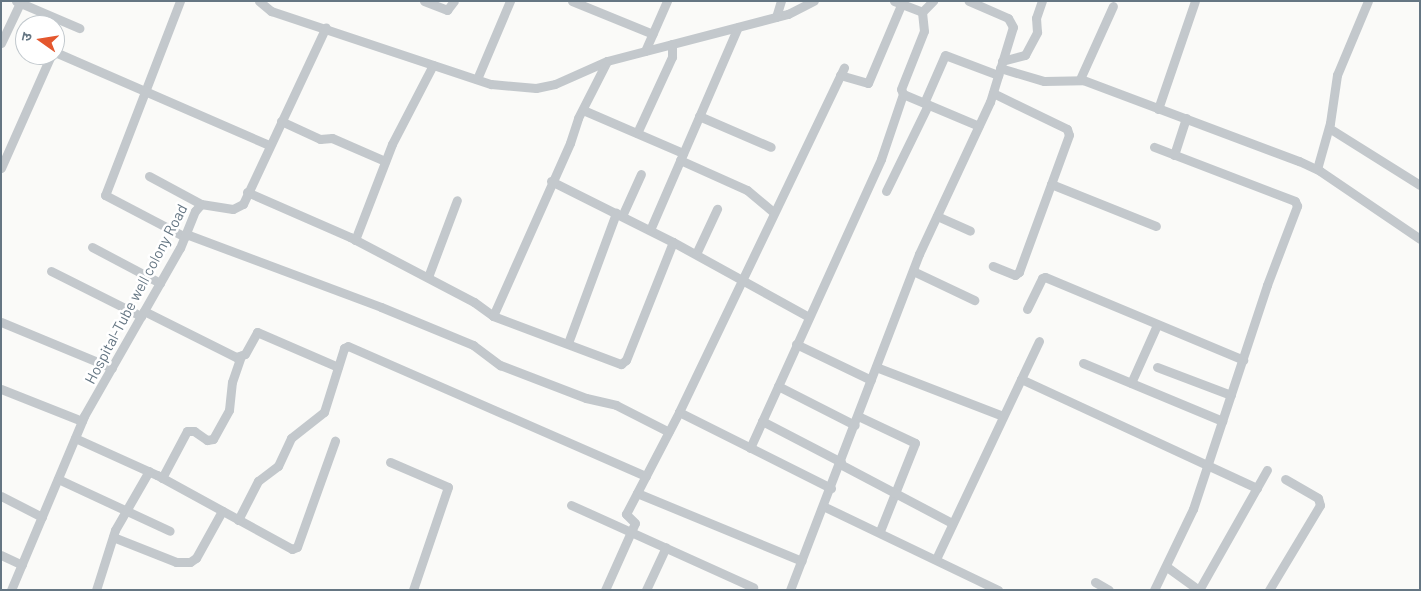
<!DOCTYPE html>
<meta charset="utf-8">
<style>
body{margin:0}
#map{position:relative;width:1421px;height:591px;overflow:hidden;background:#fafaf8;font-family:Barlow,"Noto Sans Devanagari",sans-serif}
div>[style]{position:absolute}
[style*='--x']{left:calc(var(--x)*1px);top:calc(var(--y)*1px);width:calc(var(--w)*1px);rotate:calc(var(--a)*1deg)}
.street>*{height:9px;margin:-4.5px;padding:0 4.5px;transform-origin:4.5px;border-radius:4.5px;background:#c3c8cc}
span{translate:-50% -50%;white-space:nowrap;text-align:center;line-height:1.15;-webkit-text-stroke:5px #fff;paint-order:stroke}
.street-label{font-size:15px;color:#657683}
.frame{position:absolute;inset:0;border:2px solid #657683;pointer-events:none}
.north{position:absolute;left:15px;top:15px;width:50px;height:50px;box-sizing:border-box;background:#fff;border:1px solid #c1c8cd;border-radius:50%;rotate:283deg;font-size:14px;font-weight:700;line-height:20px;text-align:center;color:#657683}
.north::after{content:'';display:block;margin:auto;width:18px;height:22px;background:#e4572e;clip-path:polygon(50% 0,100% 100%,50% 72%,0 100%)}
</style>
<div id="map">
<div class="street">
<i style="--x:16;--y:1;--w:69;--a:23.2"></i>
<i style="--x:180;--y:1;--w:208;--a:111.1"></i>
<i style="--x:105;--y:195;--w:90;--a:27.7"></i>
<i style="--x:259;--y:1;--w:16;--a:40"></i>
<i style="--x:271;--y:11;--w:232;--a:18.4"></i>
<i style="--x:491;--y:84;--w:45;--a:5.1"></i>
<i style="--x:536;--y:88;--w:19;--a:-12"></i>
<i style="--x:555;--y:84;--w:57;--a:-23.9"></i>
<i style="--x:607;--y:61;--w:187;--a:-14.6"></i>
<i style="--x:788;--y:14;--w:29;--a:-27"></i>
<i style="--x:424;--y:1;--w:25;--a:21"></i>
<i style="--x:447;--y:10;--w:11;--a:-52"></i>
<i style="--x:572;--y:1;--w:87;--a:22.2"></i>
<i style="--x:894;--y:1;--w:30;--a:21"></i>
<i style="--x:922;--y:12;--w:16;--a:-45"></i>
<i style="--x:776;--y:17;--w:17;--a:-73"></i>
<i style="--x:1;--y:43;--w:44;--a:-64.6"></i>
<i style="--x:645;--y:51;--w:55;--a:-66.3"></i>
<i style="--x:55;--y:52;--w:233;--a:23.5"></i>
<i style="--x:1002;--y:61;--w:24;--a:-15"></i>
<i style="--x:1025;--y:55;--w:26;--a:-62"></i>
<i style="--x:1037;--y:32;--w:14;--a:-94"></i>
<i style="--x:1036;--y:18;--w:18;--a:-71"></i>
<i style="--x:1000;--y:68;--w:46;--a:16.5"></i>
<i style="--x:1044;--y:81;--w:39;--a:-1"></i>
<i style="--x:1083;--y:80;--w:231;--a:20.6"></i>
<i style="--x:1299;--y:161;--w:23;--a:25"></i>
<i style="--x:1320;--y:171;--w:121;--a:34.2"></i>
<i style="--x:840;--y:75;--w:29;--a:16"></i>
<i style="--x:868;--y:83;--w:85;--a:-67.1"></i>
<i style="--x:477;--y:79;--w:85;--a:-67.1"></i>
<i style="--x:1080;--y:79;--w:80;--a:-65.7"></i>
<i style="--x:993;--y:93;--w:82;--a:25.9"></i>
<i style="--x:1067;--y:129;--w:6;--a:72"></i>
<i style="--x:1069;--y:135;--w:146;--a:110.1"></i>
<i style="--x:1019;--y:272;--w:5;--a:143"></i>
<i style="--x:1015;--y:275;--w:24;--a:-158"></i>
<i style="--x:903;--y:94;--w:5;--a:-112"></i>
<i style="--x:901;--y:89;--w:62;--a:-68.4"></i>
<i style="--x:924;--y:31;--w:19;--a:-96"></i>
<i style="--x:924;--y:103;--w:52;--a:-66.4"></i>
<i style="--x:945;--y:55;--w:57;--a:20.7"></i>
<i style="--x:1158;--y:109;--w:114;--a:-71.1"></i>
<i style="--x:583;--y:110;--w:109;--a:23.3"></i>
<i style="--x:699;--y:116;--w:78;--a:23.3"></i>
<i style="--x:281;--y:121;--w:43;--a:24.8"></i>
<i style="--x:320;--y:139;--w:12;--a:-5"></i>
<i style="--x:332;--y:138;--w:58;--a:23.5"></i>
<i style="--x:1329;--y:128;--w:107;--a:32.1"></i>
<i style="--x:637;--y:133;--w:84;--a:-65.3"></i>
<i style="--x:672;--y:57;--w:13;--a:-90"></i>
<i style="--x:1174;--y:155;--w:39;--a:-72"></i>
<i style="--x:680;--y:160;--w:73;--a:24.1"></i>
<i style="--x:747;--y:190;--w:35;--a:40"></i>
<i style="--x:1;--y:168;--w:124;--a:-66.1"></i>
<i style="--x:1317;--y:169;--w:48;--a:-74.2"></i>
<i style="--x:1330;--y:123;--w:49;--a:-81.7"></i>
<i style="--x:1337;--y:75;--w:80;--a:-67.3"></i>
<i style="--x:149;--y:176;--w:59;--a:28.3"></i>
<i style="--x:551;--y:181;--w:136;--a:26.6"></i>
<i style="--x:673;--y:242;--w:155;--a:28.9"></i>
<i style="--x:1051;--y:184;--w:113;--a:21.8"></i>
<i style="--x:886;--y:191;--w:96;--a:-64"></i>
<i style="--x:247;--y:192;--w:112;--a:23.6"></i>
<i style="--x:350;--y:237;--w:140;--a:27.7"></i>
<i style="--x:474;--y:302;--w:24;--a:36"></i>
<i style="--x:493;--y:316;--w:137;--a:20.6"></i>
<i style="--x:621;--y:364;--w:6;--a:-39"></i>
<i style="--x:626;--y:360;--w:127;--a:-68.3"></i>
<i style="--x:622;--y:216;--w:46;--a:-65.7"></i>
<i style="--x:937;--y:216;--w:36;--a:24"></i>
<i style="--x:650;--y:230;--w:221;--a:-66.6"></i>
<i style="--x:186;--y:234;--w:208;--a:20.5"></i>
<i style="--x:381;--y:307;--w:100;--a:22.4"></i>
<i style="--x:473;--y:345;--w:34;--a:37"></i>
<i style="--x:500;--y:365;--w:92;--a:21"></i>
<i style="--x:586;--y:398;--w:31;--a:13"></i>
<i style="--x:616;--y:405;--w:59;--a:27"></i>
<i style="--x:355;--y:240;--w:103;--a:-68.9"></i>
<i style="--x:392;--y:144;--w:89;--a:-62.6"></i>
<i style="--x:92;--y:247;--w:77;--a:27.9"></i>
<i style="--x:696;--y:254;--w:50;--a:-65"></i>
<i style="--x:51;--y:271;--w:101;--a:26.6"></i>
<i style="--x:913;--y:271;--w:68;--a:25.4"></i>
<i style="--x:428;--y:277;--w:82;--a:-69.4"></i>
<i style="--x:1027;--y:309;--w:34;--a:-64"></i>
<i style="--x:1042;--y:278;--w:3;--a:-18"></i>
<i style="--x:1045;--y:277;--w:215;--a:22.7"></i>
<i style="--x:144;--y:311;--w:103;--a:26.6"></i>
<i style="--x:236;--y:357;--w:9;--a:-18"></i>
<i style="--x:245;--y:354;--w:25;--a:-61"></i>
<i style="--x:257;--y:332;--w:88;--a:23.4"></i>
<i style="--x:493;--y:316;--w:189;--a:-66"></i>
<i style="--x:570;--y:143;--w:26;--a:-72"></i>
<i style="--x:578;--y:118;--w:64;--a:-63"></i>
<i style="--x:1;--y:322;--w:120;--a:22.5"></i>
<i style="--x:568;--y:343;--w:139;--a:-69.7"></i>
<i style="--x:796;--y:344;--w:83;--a:25.6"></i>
<i style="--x:1083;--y:363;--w:151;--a:22.6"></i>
<i style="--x:876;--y:367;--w:136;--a:21.1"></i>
<i style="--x:1157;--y:367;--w:79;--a:20.7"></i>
<i style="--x:1021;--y:379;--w:260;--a:24.8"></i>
<i style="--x:1131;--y:383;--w:64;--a:-65.9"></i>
<i style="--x:778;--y:386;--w:86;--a:26.9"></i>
<i style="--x:1;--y:389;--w:87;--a:21.6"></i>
<i style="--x:679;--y:412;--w:170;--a:26.6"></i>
<i style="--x:858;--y:416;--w:63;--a:25.3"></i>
<i style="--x:915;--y:443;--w:95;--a:111.7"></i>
<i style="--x:762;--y:421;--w:89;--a:27.4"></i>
<i style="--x:75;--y:438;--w:90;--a:24.3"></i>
<i style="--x:157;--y:475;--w:154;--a:28.7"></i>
<i style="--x:292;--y:549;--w:5;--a:-22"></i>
<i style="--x:297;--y:547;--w:113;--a:-70.3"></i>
<i style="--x:750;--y:448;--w:317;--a:-65.6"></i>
<i style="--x:881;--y:159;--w:69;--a:-71.3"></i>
<i style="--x:903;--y:94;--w:82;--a:22.8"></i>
<i style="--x:390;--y:462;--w:63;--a:23.3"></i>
<i style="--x:448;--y:487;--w:109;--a:108.8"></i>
<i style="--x:840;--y:464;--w:127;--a:27.8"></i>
<i style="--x:162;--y:478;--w:53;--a:-62"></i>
<i style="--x:187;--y:431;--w:7;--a:0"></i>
<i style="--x:194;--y:431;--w:16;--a:35"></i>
<i style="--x:207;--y:440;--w:6;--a:-9"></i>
<i style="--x:213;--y:439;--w:33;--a:-61"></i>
<i style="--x:229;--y:410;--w:28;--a:-84"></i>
<i style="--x:232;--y:382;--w:28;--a:-71"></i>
<i style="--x:58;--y:479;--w:123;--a:24.9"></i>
<i style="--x:637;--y:493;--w:178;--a:22.4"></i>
<i style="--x:1;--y:496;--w:46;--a:27.1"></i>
<i style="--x:571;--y:505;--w:200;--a:24.3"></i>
<i style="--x:825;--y:507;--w:192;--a:25.6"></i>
<i style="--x:238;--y:520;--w:44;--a:-62.9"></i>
<i style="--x:258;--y:481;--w:25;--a:-37"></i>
<i style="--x:278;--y:466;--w:31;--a:-65"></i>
<i style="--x:291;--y:438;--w:42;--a:-38.2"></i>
<i style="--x:324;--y:412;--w:67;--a:-72.6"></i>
<i style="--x:344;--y:348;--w:4;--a:-27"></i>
<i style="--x:348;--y:346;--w:325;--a:23.6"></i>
<i style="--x:113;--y:537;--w:68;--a:21.6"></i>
<i style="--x:176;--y:562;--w:14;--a:0"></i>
<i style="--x:190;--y:562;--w:7;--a:-34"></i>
<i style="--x:196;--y:558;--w:54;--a:-61"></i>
<i style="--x:1;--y:555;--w:23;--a:25"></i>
<i style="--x:936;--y:559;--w:241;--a:-64.7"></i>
<i style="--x:1167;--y:567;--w:39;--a:36"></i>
<i style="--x:1095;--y:582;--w:16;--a:30"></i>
<i style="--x:11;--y:590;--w:189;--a:-67.2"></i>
<i style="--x:84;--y:416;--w:193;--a:-60.3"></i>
<i style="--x:180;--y:248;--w:40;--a:-68"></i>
<i style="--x:195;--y:211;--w:9;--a:-49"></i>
<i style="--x:201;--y:204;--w:32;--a:9"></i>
<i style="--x:233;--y:209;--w:11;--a:-27"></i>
<i style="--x:243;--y:204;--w:195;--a:-64.9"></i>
<i style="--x:96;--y:590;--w:63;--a:-72.4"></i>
<i style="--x:115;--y:530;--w:68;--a:-60"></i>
<i style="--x:605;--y:590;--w:73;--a:-65.9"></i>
<i style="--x:635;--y:523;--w:13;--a:-135"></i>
<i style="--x:626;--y:514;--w:115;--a:-62.5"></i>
<i style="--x:679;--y:412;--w:382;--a:-64.4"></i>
<i style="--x:646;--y:590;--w:47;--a:-65.1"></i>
<i style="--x:790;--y:590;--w:360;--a:-69"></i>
<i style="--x:919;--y:254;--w:168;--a:-65"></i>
<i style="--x:990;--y:102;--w:78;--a:-73"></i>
<i style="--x:1013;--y:27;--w:10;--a:-119"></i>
<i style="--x:1008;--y:18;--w:43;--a:-156.4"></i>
<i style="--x:1154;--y:590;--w:90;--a:-64.3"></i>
<i style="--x:1193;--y:509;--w:236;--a:-71.7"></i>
<i style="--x:1267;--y:285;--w:85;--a:-69.2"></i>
<i style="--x:1297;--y:206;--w:5;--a:-112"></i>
<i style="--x:1295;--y:201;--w:151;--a:-159"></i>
<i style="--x:1199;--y:590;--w:138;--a:-60.5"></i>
<i style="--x:1269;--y:590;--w:99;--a:-59"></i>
<i style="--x:1320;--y:505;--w:7;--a:-106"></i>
<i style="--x:1318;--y:498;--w:38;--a:-150"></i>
</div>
<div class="street-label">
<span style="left:136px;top:294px;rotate:-62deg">Hospital-Tube well colony Road</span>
</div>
<div class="frame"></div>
<div class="north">उ</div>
</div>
